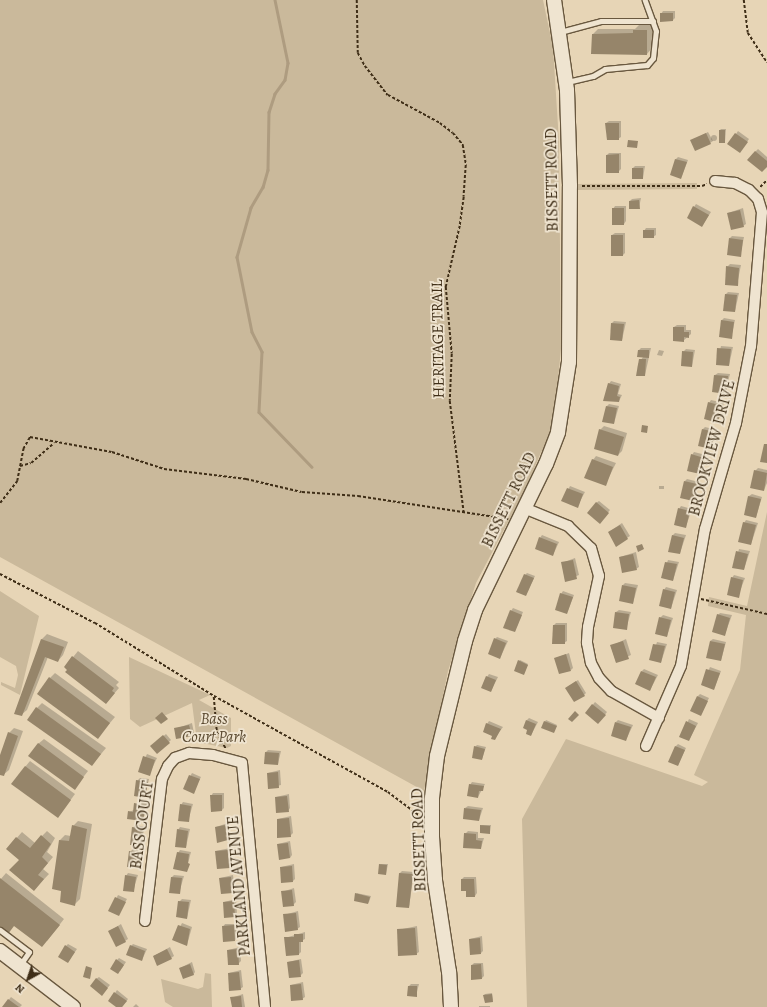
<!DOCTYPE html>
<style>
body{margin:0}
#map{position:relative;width:767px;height:1007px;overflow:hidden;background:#e7d5b6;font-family:Alegreya,serif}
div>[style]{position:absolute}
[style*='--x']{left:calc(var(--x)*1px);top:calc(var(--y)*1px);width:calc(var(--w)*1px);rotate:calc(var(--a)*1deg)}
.green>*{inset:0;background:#cab99b}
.shadow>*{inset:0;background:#0003}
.round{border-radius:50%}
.stream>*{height:2.5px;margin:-1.25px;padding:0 1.25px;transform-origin:1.25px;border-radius:1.25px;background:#ae9c80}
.building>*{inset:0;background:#96856a}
.path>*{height:1.5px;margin-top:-0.75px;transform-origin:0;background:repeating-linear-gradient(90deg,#3f2e17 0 3px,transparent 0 5px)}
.roads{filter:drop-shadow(1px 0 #69583f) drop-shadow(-1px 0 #69583f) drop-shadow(0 1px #69583f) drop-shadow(0 -1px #69583f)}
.service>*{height:5px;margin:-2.5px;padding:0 2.5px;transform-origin:2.5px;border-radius:2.5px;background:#efe4d0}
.minor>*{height:10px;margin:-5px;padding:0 5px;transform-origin:5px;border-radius:5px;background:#efe4d0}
.secondary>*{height:14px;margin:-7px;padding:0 7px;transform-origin:7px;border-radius:7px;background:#efe4d0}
span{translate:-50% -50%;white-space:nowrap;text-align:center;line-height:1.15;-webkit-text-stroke:3.5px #efe4d0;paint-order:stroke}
.street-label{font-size:16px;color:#3f2e17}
.park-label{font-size:16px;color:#5b4a31;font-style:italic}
.north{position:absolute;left:8px;top:959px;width:40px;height:40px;-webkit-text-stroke:3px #efe4d0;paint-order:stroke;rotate:220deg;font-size:11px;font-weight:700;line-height:16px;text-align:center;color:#3f2e17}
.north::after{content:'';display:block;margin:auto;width:14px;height:18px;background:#3f2e17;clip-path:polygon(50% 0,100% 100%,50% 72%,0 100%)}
</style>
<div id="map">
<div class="green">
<i style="clip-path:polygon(0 0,543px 0,553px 47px,559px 142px,561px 349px,552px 441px,541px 452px,527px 486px,476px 583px,448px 671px,424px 791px,0 557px)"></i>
<i style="clip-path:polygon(697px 183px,697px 189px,578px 190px,578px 184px)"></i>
<i style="clip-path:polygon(767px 512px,767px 1007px,527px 1007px,522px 819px,566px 739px,702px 786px,708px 782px,694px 775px,740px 670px,746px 615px,708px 606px,709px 597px,747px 606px)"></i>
<i style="clip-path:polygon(0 591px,39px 616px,20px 695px,1px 685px,1px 682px,15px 688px,18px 675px,16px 666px,0 657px)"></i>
<i style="clip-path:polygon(129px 657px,210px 695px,199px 700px,231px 718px,231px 746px,227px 748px,197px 742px,192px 703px,140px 727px,130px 719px)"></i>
<i style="clip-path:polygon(205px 973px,211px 974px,212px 1007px,173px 1007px,165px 1002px,161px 979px,198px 989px,203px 987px)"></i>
</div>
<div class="shadow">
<i style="clip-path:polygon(663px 11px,675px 11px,675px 18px,673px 20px,661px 14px)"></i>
<i style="clip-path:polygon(639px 25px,652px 25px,652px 48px,647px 54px,593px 34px,598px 29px,635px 29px)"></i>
<i style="clip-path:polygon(609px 121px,621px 121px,621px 137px,618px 139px,606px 123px)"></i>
<i style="clip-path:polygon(721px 129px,726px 129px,725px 142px,720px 130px)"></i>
<i style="clip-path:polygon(738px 131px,749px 139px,742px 149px,736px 134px)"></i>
<i style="clip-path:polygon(708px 132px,713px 141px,710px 143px,691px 141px)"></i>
<i class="round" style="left:711px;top:135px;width:6px;height:6px"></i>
<i style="clip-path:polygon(758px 149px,767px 157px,767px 166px,755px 152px)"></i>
<i style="clip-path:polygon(609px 153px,621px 153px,621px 169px,618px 172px,607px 155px)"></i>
<i style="clip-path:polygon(678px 157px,688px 160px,681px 178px,676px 159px)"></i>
<i style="clip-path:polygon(635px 166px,645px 166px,643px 178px,633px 168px)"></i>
<i style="clip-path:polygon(641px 198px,639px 208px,630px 201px,632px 199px)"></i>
<i style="clip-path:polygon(696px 204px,711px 212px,702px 226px,694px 207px)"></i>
<i style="clip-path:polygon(615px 206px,626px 206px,626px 221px,624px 224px,613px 209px)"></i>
<i style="clip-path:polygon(743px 208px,746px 224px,743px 226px,728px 213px)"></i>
<i style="clip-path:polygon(646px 228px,656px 228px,656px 235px,653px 237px,644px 231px)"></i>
<i style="clip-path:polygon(615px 233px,625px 233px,625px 253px,623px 255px,612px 235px)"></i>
<i style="clip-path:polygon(732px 236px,744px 237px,740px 256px,730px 238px)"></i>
<i style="clip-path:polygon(730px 264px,741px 265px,737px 285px,727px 267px)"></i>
<i style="clip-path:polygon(728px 292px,739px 293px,735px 311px,726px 294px)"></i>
<i style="clip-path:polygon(724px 318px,735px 320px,731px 338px,721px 321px)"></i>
<i style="clip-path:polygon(614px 321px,626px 322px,622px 340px,612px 323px)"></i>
<i style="clip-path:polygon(677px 325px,686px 325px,686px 330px,691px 330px,691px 334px,683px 341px,674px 327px)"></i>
<i style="clip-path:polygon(721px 346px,733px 347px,729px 365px,717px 364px)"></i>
<i style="clip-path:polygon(641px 348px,651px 348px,645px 375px,637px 375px,638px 364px,643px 357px,639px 350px)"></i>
<i style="clip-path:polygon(686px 349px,695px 350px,692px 366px,683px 352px)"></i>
<i style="clip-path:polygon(659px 350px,664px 351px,662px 356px,657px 355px)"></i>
<i style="clip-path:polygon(718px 373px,730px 374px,725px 393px,715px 375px)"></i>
<i style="clip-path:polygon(611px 381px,621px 384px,618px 394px,622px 395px,619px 401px,609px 384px)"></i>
<i style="clip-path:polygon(711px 400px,724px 403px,718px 421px,709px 403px)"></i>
<i style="clip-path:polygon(609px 404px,619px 406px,614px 423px,607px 406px)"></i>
<i style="clip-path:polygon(604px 426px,627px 433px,622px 451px,618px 455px,600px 430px)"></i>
<i style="clip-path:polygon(705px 427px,717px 430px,710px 448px,703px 429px)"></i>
<i style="clip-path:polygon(694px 452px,706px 455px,700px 473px,692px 455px)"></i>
<i style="clip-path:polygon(596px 456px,616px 463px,605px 485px,593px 460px)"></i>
<i style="clip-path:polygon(758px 468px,767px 470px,767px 483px,764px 490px,755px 471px)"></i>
<i style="clip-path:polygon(687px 479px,699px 482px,693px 500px,685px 481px)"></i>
<i style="clip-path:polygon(570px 486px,585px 492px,577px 507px,563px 500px)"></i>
<i style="clip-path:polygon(659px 486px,664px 486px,664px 489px,659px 489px)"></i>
<i style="clip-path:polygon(752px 494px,762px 497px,756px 517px,749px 496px)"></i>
<i style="clip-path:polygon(599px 501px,610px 510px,602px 520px,596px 503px)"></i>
<i style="clip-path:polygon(681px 506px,692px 509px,686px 526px,679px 509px)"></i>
<i style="clip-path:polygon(746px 520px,758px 523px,751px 544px,744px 523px)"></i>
<i style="clip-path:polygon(622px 523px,630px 536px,616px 545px,609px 532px)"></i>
<i style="clip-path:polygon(675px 533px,686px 535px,680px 553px,673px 535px)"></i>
<i style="clip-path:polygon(542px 535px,559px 542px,553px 555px,540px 538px)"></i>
<i style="clip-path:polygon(739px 549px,750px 551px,744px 569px,734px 567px)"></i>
<i style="clip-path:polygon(636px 552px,639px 567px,636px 569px,620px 557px)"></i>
<i style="clip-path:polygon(575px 558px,579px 575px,566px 580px,562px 563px)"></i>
<i style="clip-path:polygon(668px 560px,679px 562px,673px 580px,662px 577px)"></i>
<i style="clip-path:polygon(527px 573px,535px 576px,526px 595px,525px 575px)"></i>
<i style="clip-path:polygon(734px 575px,745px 578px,738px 596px,732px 578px)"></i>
<i style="clip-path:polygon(625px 583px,638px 585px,633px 603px,623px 585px)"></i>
<i style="clip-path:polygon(666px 587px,677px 590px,671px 608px,664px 590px)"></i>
<i style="clip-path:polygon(563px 591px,574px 595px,567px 613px,561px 594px)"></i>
<i style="clip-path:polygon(513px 608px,523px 612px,515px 631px,511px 611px)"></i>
<i style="clip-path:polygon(619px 610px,631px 612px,626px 629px,616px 612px)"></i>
<i style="clip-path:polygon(720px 613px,732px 615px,725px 634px,718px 615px)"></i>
<i style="clip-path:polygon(663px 615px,673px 618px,667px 636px,660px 618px)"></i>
<i style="clip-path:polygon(556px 623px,567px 623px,567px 641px,564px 643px,554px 625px)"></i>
<i style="clip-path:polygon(47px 634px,68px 642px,63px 655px,58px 661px,48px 657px,27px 710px,21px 715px,15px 713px,42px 639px)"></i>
<i style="clip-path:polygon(497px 637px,508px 641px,500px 658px,495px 639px)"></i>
<i style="clip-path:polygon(626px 639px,631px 655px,616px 662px,611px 646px)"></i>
<i style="clip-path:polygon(713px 639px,726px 642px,721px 660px,710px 641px)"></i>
<i style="clip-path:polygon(657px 642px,667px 644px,661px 662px,651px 660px)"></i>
<i style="clip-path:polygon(78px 651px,119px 682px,116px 685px,119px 688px,106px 703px,65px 667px)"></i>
<i style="clip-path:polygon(569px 653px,573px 668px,571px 670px,556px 658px)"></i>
<i style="clip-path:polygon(520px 660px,528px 664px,524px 673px,519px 661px)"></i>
<i style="clip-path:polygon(710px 667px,721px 671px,714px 689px,702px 685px)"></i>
<i style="clip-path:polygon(644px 669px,658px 675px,650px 690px,642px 671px)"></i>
<i style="clip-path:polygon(55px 673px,115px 717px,98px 737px,50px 678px)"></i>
<i style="clip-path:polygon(489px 674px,498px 677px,491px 691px,487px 677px)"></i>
<i style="clip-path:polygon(578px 680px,586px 693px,584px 695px,569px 686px)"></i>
<i style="clip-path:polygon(700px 694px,709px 698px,701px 714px,698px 696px)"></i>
<i style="clip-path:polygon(595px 702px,607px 712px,600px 721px,586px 713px)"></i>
<i style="clip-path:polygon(42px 703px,106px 748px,92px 765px,37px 708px)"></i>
<i style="clip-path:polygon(529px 718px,538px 722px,531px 735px,527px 720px)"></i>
<i style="clip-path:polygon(689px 719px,698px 723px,689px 740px,681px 736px)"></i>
<i style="clip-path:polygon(546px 720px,557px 725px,554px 731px,542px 727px)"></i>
<i style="clip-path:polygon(618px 720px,633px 725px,626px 740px,616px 722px)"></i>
<i style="clip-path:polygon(489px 721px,503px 727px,494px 739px,487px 724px)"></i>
<i style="clip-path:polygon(192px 723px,194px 733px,191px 735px,175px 729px)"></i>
<i style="clip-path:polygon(14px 728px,23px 731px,9px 770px,3px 775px,0 774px,0 758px,9px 733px)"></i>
<i style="clip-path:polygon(166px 734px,171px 740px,157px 753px,152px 746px)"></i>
<i style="clip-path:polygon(44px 739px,88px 771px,74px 789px,38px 744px)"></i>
<i style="clip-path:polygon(678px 744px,686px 748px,678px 765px,676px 746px)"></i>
<i style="clip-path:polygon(477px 745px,486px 747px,482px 759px,475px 747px)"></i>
<i style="clip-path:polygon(268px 750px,281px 751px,278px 764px,266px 752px)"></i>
<i style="clip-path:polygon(147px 754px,157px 758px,149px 775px,139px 771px)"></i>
<i style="clip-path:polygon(30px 761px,75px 794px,58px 817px,25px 767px)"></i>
<i style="clip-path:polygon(280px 770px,281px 785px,269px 788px,268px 773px)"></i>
<i style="clip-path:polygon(192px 773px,201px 777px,193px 792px,184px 788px)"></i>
<i style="clip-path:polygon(140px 778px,149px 779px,145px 797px,137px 781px)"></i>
<i style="clip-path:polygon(472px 782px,485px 784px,478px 797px,470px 785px)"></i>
<i style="clip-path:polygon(213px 793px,224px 793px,224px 808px,222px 810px,211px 796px)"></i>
<i style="clip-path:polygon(289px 794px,290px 808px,288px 811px,276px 797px)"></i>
<i style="clip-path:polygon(138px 802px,148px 803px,143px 820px,129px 812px,134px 810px)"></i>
<i style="clip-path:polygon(183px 802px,193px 804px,188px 821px,181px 805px)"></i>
<i style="clip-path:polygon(468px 806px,483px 808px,479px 820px,465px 808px)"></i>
<i style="clip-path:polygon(291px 816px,293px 833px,290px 836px,278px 819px)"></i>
<i style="clip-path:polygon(78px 821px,92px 824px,80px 899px,75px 904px,62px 890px,60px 840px,65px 835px,71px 836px,73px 826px)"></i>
<i style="clip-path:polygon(228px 823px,230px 837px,228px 839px,216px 827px)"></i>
<i style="clip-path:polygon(136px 825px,145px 827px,140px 845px,133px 828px)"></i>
<i style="clip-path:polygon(481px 825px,491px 825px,490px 832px,489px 833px)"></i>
<i style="clip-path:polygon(180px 827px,190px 829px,186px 847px,178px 830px)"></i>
<i style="clip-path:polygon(47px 831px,55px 838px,47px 852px,53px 857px,43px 869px,49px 874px,34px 890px,21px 860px,7px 849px,22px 832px,35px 843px)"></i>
<i style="clip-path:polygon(468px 831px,478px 832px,478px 838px,484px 838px,481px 848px,465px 834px)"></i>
<i style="clip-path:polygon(290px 841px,292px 855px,290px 858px,278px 844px)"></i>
<i style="clip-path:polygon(230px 848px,232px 864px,230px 867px,216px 851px)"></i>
<i style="clip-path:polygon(133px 849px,142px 851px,137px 867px,130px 852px)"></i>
<i style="clip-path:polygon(180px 850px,191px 852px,186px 871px,178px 853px)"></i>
<i style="clip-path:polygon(294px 864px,295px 879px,293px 881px,281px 867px)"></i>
<i style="clip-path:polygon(380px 864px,388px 864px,386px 874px)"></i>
<i style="clip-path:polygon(402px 871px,414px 872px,409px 907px,400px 873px)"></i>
<i style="clip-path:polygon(6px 873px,64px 919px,47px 941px,15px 925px,0 926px,0 880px)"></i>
<i style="clip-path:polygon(128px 873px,138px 875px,133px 891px,126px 876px)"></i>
<i style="clip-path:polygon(174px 875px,184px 876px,179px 893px,172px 877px)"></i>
<i style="clip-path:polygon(233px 875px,235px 890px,232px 892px,220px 878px)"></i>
<i style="clip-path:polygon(464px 877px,476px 877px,477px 893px,475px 896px,467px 890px,462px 879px)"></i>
<i style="clip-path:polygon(294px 888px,296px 902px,293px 905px,282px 892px)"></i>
<i style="clip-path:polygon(356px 893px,371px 896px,369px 902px,368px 903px)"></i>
<i style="clip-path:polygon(118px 895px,127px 899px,118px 915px,110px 911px)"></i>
<i style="clip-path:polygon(182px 899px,191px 900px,187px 918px,179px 902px)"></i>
<i style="clip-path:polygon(236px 899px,237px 914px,235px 916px,224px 902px)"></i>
<i style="clip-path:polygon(298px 911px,300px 927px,297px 929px,284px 915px)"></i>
<i style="clip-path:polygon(182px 923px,192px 927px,187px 945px,174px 939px)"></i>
<i style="clip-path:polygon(121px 924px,128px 939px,125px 941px,110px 931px)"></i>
<i style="clip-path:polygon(225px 924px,236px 924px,237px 938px,235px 940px,223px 927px)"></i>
<i style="clip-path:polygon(417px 926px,419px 952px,416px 954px,398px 930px)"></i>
<i style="clip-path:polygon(305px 932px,305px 939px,301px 941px,301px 952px,299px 954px,285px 938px)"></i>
<i style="clip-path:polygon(482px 936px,483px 951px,481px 953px,470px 939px)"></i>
<i style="clip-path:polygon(68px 944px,77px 949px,68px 962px,66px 946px)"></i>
<i style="clip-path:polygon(133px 944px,147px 949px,142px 960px,131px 946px)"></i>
<i style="clip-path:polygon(170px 947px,174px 956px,171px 958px,154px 956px)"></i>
<i style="clip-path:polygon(240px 947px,241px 961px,238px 964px,228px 950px)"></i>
<i style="clip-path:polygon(119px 958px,126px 962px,120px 971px,117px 960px)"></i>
<i style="clip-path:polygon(301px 959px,303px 973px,300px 976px,288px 962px)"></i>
<i style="clip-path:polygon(192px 962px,195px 972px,193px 975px,180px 968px)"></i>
<i style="clip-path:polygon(474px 963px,483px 963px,484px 976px,482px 978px,472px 965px)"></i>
<i style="clip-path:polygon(241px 970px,243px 987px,240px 989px,229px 973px)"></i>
<i style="clip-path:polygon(99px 977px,110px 985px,104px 992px,96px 979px)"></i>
<i style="clip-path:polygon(303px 982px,305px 997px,302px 999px,291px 985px)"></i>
<i style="clip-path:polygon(411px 984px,419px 984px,416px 996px,409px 986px)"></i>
<i style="clip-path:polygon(117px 990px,128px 999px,122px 1007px,118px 1007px,115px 993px)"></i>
<i style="clip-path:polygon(492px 993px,493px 1001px,484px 995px,485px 994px)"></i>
<i style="clip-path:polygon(243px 994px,245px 1007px,233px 1007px,231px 998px)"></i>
<i style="clip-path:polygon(11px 997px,22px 1005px,20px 1007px,3px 1007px)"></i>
<i style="clip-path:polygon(136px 1004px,139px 1007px,133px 1007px)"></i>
<i style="clip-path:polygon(479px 1006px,490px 1006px,490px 1007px,479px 1007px)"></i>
</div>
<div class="stream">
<i style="--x:275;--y:0;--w:64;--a:78.3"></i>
<i style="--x:288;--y:63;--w:17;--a:100"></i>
<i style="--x:285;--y:80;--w:17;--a:126"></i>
<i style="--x:275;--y:94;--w:19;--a:108"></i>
<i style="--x:269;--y:112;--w:58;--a:91"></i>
<i style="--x:268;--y:170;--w:18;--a:106"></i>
<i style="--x:263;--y:187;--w:24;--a:120"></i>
<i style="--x:251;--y:208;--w:51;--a:105.9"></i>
<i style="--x:237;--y:257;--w:76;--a:78.7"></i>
<i style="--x:252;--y:332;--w:22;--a:63"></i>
<i style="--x:262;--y:352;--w:60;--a:92.9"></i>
<i style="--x:259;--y:412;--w:76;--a:46.1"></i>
</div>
<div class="building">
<i style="clip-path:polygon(660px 13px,673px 13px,673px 21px,660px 22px)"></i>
<i style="clip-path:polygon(633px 30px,647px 30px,647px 55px,591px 54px,592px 34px,633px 33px)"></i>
<i style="clip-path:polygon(605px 123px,619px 123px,619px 140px,607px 140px)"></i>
<i style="clip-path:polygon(719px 130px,725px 130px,725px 143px,719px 143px)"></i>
<i style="clip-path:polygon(706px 133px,711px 144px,695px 151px,690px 140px)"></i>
<i style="clip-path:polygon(735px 133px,748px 142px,740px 153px,727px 144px)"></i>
<i style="clip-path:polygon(628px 140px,638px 141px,637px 148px,627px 147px)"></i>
<i style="clip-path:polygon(755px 151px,767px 161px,767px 167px,762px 172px,747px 160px)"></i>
<i style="clip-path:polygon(619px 154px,619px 173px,606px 173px,606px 155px)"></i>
<i style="clip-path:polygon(675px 159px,687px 162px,681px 179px,670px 175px)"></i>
<i style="clip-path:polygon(632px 168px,643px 168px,643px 179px,632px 179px)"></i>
<i style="clip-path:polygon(639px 200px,640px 209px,629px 209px,629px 201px)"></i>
<i style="clip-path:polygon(693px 206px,709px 215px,702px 227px,687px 218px)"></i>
<i style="clip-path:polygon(612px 208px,624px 208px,624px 225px,612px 225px)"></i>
<i style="clip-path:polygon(740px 210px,744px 227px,731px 230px,727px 213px)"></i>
<i style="clip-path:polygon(643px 230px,654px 230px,654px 238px,643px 238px)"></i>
<i style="clip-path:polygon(611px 235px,623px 235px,623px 256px,611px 256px)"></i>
<i style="clip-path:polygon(729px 238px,743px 240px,741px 257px,727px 255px)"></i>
<i style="clip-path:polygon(726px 266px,739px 268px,738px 286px,725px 285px)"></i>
<i style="clip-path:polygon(725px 294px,737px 295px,735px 312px,723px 311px)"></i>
<i style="clip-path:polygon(721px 320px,734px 322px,732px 339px,719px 337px)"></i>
<i style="clip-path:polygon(611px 323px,624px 324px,622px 341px,610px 340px)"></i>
<i style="clip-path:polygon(673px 327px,684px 327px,684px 332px,689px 332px,689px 338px,684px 337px,684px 342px,673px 341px)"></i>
<i style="clip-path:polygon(717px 348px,731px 349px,729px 366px,716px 365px)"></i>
<i style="clip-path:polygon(638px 350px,649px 350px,649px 358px,637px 357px)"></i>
<i style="clip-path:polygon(682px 351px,693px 352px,692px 367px,681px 366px)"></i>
<i style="clip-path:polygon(639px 359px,646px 359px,645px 376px,636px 376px)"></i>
<i style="clip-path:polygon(714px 375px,728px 376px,726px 394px,712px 392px)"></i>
<i style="clip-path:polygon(608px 383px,619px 386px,617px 396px,620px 397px,619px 402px,603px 401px)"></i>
<i style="clip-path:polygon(708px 402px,722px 406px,718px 423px,704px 419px)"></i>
<i style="clip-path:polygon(606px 406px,617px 408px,614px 424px,602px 422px)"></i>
<i style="clip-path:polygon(642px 425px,648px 426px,647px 433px,641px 432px)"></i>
<i style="clip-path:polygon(599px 429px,624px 437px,618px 456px,594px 449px)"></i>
<i style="clip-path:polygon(702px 429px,715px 432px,711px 449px,698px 446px)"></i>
<i style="clip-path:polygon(764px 444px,767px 444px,767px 463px,760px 462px)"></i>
<i style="clip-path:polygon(691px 454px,704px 458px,700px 474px,687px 471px)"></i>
<i style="clip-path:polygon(592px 459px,613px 467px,606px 486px,584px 478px)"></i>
<i style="clip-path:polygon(754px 470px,767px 473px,764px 491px,750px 488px)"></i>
<i style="clip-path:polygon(684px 481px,697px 484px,693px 501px,680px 498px)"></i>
<i style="clip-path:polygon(567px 488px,583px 494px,578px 508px,561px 501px)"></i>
<i style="clip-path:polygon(748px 496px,761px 499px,756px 518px,744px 515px)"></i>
<i style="clip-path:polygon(596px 502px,609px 513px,600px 524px,587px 513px)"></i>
<i style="clip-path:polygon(678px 508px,690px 511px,686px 528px,674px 525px)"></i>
<i style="clip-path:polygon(743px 522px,756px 525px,751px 545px,738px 542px)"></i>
<i style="clip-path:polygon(620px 525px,628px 539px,616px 547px,608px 532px)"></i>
<i style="clip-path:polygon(672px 535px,684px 538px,680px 554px,668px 552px)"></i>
<i style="clip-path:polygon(539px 537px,557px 544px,553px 556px,535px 549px)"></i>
<i style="clip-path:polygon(642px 544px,644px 549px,638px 552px,636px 546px)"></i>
<i style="clip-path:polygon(736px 551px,748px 554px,744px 570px,732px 568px)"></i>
<i style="clip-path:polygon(633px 554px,637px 570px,622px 573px,619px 557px)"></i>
<i style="clip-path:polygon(573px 560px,577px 579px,565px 582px,561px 562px)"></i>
<i style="clip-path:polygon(665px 562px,677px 564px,673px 581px,661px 578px)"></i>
<i style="clip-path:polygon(524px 574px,534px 578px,526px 596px,516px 592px)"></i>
<i style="clip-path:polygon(731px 577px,743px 580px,739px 598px,727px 595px)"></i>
<i style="clip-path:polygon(622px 585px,636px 588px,633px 604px,619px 601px)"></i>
<i style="clip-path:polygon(663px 589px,675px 592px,671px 609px,659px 606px)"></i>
<i style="clip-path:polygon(560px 593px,573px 597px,567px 614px,555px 610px)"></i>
<i style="clip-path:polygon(510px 610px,522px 615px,515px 632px,503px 628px)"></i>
<i style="clip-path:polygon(615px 612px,629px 614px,627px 630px,613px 628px)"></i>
<i style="clip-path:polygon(717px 614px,730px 618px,725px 636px,712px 632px)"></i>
<i style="clip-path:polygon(659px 617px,671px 620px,667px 637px,655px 634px)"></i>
<i style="clip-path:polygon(553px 625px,565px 625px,565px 644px,552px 644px)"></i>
<i style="clip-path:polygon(494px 638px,506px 643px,500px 659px,488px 654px)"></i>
<i style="clip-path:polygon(41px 639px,64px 647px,58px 662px,45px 657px,22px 716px,14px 714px)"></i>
<i style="clip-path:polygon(623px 641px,629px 659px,616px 663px,610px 645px)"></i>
<i style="clip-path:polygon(710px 641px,725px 644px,721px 661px,706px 658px)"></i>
<i style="clip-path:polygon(653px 644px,665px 646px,661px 663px,649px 660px)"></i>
<i style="clip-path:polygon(566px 654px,571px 671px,559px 674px,554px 658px)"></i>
<i style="clip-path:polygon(72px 656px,114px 688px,112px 691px,115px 693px,106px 704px,65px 672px,67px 670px,64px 667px)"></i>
<i style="clip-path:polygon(518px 660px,528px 665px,524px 675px,514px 671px)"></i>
<i style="clip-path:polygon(706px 669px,720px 673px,714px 690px,701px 685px)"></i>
<i style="clip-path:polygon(641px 671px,656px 677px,650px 691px,635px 684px)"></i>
<i style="clip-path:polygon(486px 676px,496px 680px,491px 692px,481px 688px)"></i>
<i style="clip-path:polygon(49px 677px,110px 723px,98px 739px,37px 694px)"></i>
<i style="clip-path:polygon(576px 681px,585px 696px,574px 702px,565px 688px)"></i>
<i style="clip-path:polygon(697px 696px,708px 701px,701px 716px,690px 711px)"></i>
<i style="clip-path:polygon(592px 704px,606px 715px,598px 724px,585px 713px)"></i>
<i style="clip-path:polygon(36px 707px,101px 754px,92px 766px,27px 720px)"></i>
<i style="clip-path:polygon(575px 711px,579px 715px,572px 722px,568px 719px)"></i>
<i style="clip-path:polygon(162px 712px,168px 719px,161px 724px,155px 718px)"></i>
<i style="clip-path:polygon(526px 720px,536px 724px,531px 736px,526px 734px,527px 730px,523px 728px)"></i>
<i style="clip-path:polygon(544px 721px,557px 726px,554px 733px,541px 728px)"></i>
<i style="clip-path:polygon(686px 721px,696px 726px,689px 741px,679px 737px)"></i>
<i style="clip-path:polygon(615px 722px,631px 727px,626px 741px,611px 736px)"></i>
<i style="clip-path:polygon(486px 723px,501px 729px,495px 740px,491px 739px,492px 736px,483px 732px)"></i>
<i style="clip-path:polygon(189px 725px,192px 736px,176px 739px,174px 728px)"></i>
<i style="clip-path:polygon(8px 732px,18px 736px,4px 776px,0 775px,0 755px)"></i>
<i style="clip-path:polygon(163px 735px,170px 743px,157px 754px,150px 746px)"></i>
<i style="clip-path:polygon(38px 743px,84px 777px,75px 790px,28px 756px)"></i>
<i style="clip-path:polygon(474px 746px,485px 749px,482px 760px,472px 758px)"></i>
<i style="clip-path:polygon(675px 746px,685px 750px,678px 766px,668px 762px)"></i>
<i style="clip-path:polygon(265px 752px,279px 753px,278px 765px,264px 764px)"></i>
<i style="clip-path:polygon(143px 756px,155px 760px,150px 776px,138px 772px)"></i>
<i style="clip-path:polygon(25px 766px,71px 800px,58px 818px,11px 784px)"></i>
<i style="clip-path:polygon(278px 772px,279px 788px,268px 789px,267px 773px)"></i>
<i style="clip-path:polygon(189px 775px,200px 779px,194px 794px,183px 789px)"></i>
<i style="clip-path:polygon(136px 780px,148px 782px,145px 798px,134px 796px)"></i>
<i style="clip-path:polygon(469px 784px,484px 786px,483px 791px,479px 791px,478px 798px,467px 796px)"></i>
<i style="clip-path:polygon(210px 795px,222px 795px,222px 811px,211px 812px)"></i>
<i style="clip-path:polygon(287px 796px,289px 812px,276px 813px,275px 797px)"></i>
<i style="clip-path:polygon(134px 803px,146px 805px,143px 821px,127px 819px,128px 811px,133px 812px)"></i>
<i style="clip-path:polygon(180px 804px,191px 806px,189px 822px,178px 821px)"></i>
<i style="clip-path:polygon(464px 808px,481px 810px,479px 821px,463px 819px)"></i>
<i style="clip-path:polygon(289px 818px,291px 837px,277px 838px,277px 819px)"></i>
<i style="clip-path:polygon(72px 825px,87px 829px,75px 906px,60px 902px,61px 891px,52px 889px,59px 840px,69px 841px)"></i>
<i style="clip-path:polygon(225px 825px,228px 840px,217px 843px,215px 827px)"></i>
<i style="clip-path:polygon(480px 825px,490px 826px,490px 834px,480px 833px)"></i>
<i style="clip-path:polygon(132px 827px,143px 829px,140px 846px,130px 845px)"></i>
<i style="clip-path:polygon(177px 829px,188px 831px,186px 848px,175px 847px)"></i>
<i style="clip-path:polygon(464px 833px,476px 834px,476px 840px,482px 841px,481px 849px,463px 848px)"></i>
<i style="clip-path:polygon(41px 835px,51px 844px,42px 857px,48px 863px,38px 875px,44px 879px,34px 891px,9px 870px,19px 860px,6px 849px,16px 837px,30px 848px)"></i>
<i style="clip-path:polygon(288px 843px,290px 858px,279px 860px,277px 844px)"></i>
<i style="clip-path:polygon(228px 850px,230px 868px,217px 869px,215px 851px)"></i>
<i style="clip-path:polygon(129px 851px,140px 853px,138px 868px,127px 867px)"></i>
<i style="clip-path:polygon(177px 852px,189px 854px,188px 863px,190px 864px,187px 872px,173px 869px)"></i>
<i style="clip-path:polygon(379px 864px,387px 865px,386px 875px,378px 874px)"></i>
<i style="clip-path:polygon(292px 866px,293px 882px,281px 883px,280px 867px)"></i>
<i style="clip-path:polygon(399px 873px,413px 874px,409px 908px,396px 907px)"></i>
<i style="clip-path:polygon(125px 875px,136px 877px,134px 892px,123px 891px)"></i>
<i style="clip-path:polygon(171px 877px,182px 878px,180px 894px,169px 893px)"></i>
<i style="clip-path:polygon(231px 877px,233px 893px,221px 894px,219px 878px)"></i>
<i style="clip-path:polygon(0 878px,60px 925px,42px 947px,14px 926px,8px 934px,0 928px)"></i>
<i style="clip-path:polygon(461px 879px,474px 879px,475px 897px,466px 897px,466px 891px,461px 891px)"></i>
<i style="clip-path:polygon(292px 890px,294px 906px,283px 907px,281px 891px)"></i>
<i style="clip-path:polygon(355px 893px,370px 897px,368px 904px,354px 901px)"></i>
<i style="clip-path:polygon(115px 897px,126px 902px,119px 916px,108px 911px)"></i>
<i style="clip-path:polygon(178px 901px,189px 902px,187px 919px,176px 917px)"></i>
<i style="clip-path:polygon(234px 901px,235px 917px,224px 918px,223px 902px)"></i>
<i style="clip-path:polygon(296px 913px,298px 930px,285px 932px,283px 914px)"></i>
<i style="clip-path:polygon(178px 925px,190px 929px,187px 946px,172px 940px)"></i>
<i style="clip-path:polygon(234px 925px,235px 941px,223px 942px,222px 926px)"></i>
<i style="clip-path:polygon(118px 926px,126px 942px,116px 947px,108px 931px)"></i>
<i style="clip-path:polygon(415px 928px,417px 955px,398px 956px,397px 929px)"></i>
<i style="clip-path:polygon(294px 934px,303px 934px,303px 942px,299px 942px,299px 955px,286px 956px,284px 937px,294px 937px)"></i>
<i style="clip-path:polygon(480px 938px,481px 954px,470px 955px,469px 939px)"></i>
<i style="clip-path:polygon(65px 945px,75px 952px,68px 963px,58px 957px)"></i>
<i style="clip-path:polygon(130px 945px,145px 951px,142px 961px,126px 955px)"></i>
<i style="clip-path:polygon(167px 949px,172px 959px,157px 966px,153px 956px)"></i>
<i style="clip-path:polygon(238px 949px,239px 965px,228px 965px,227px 950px)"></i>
<i style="clip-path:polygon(116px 959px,124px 965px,118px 974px,110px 969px)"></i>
<i style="clip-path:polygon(299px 960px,301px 977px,289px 978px,287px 962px)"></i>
<i style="clip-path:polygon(190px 964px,194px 975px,183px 979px,179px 968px)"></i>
<i style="clip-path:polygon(481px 964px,482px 979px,471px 980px,471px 965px)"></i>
<i style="clip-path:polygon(86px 966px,92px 968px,90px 979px,83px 977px)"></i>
<i style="clip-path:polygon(239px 972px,241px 990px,229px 991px,228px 973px)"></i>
<i style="clip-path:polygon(96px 978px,108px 988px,102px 996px,90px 986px)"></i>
<i style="clip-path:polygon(301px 984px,303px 1000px,291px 1001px,290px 985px)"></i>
<i style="clip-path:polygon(408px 986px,417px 986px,417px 997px,407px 996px)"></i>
<i style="clip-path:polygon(114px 992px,127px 1001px,122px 1007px,116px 1007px,108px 1001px)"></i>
<i style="clip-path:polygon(492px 994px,493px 1002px,485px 1003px,483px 995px)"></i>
<i style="clip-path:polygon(241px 996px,242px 1007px,232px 1007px,230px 997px)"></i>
<i style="clip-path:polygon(8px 999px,19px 1007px,2px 1007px)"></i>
</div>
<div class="path">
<i style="--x:357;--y:0;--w:53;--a:88.9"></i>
<i style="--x:358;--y:53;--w:15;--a:62"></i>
<i style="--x:365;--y:66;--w:37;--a:52"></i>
<i style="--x:388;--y:95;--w:59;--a:28.3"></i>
<i style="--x:440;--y:123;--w:16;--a:38"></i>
<i style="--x:453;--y:133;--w:16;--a:50"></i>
<i style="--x:463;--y:145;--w:20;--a:81"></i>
<i style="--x:466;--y:165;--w:32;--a:94"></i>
<i style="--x:464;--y:197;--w:29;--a:98"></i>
<i style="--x:460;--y:226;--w:63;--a:102.9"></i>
<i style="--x:446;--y:287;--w:67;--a:84.9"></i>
<i style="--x:452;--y:354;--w:47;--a:92.4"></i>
<i style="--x:450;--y:401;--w:113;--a:82.9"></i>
<i style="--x:744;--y:0;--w:33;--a:83"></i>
<i style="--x:748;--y:33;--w:35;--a:57"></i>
<i style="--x:582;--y:186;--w:120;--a:0"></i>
<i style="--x:702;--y:186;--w:5;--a:-22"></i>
<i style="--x:760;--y:187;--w:10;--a:-45"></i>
<i style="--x:20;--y:466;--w:11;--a:-15"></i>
<i style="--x:31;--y:463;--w:30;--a:-41"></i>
<i style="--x:0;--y:503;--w:28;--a:-52"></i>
<i style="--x:17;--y:481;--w:33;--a:-79"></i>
<i style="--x:23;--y:449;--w:14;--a:-60"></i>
<i style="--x:30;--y:437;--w:83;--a:10.4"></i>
<i style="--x:112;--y:452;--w:55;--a:18.1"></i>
<i style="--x:164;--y:469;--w:83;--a:7"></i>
<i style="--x:246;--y:479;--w:57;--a:13.1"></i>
<i style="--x:302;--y:492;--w:56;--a:4.1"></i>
<i style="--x:358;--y:496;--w:152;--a:8.7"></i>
<i style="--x:0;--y:574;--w:107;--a:27.3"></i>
<i style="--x:95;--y:623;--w:140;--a:31.5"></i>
<i style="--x:214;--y:696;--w:199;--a:28.9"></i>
<i style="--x:388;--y:792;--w:40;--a:37"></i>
<i style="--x:701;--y:599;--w:68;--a:12.8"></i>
<i style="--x:214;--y:697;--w:35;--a:85"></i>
<i style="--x:217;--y:732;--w:19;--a:62"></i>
</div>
<div class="roads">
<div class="service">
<i style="--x:560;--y:32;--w:42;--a:-15"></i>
<i style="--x:601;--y:21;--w:52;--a:0"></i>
<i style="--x:567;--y:82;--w:27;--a:-13"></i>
<i style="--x:593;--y:76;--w:14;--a:-30"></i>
<i style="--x:605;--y:69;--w:42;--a:-5.4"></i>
<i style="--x:647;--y:65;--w:9;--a:-49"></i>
<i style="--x:653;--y:58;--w:27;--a:-84"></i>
<i style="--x:656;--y:31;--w:33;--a:-110"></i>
<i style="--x:0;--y:930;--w:36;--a:37"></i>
<i style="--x:29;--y:952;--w:16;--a:125"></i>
</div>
<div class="minor">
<i style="--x:524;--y:508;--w:48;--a:22.2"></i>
<i style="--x:568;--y:526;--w:32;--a:44"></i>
<i style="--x:591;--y:548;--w:29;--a:74"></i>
<i style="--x:599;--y:576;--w:52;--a:102.2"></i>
<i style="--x:588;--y:627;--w:16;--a:94"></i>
<i style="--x:587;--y:643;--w:20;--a:79"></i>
<i style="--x:591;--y:663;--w:17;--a:62"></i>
<i style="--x:599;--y:678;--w:18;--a:47"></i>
<i style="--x:611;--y:691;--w:55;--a:29.4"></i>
<i style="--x:646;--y:746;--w:87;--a:-66.4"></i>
<i style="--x:681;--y:666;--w:139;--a:-80.1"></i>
<i style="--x:705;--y:529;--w:110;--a:-73.7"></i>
<i style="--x:736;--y:423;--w:78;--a:-79"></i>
<i style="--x:751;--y:346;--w:134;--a:-85.3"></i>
<i style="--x:762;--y:212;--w:14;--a:-107"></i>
<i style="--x:758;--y:199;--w:13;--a:-135"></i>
<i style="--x:749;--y:190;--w:16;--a:-153"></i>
<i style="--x:735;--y:183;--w:20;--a:-174"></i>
<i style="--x:145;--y:921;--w:143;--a:-83.2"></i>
<i style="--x:162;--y:779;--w:14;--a:-65"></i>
<i style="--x:168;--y:766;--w:11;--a:-49"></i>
<i style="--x:175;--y:758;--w:15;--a:-20"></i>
<i style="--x:189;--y:753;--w:24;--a:5"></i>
<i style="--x:213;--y:755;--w:30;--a:15"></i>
<i style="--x:242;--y:763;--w:245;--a:84.6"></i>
</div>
<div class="secondary">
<i style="--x:0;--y:951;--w:92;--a:37.5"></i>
<i style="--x:451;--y:1007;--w:35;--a:-93"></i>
<i style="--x:449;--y:972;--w:93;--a:-98.7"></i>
<i style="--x:435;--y:880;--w:43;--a:-94"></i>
<i style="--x:432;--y:837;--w:39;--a:-90"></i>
<i style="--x:432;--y:798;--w:42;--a:-83.2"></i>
<i style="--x:437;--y:756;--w:118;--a:-76.3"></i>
<i style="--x:465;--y:641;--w:33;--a:-72"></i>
<i style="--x:475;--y:610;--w:162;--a:-64.1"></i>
<i style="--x:546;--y:464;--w:34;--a:-69"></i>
<i style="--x:558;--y:432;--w:71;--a:-81.1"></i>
<i style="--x:569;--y:362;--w:176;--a:-89.7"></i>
<i style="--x:570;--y:186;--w:96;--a:-91.8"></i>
<i style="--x:567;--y:90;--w:91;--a:-98.2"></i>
</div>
</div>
<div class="street-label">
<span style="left:552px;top:180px;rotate:-91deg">BISSETT ROAD</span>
<span style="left:438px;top:339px;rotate:-91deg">HERITAGE TRAIL</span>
<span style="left:712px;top:448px;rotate:-75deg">BROOKVIEW DRIVE</span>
<span style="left:509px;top:500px;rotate:-64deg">BISSETT ROAD</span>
<span style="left:142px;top:825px;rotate:-82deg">BASS COURT</span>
<span style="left:419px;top:840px;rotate:-92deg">BISSETT ROAD</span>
<span style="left:239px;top:886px;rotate:-95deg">PARKLAND AVENUE</span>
</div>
<div class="park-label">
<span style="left:214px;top:728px">Bass<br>Court Park</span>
</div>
<div class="north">N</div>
</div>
